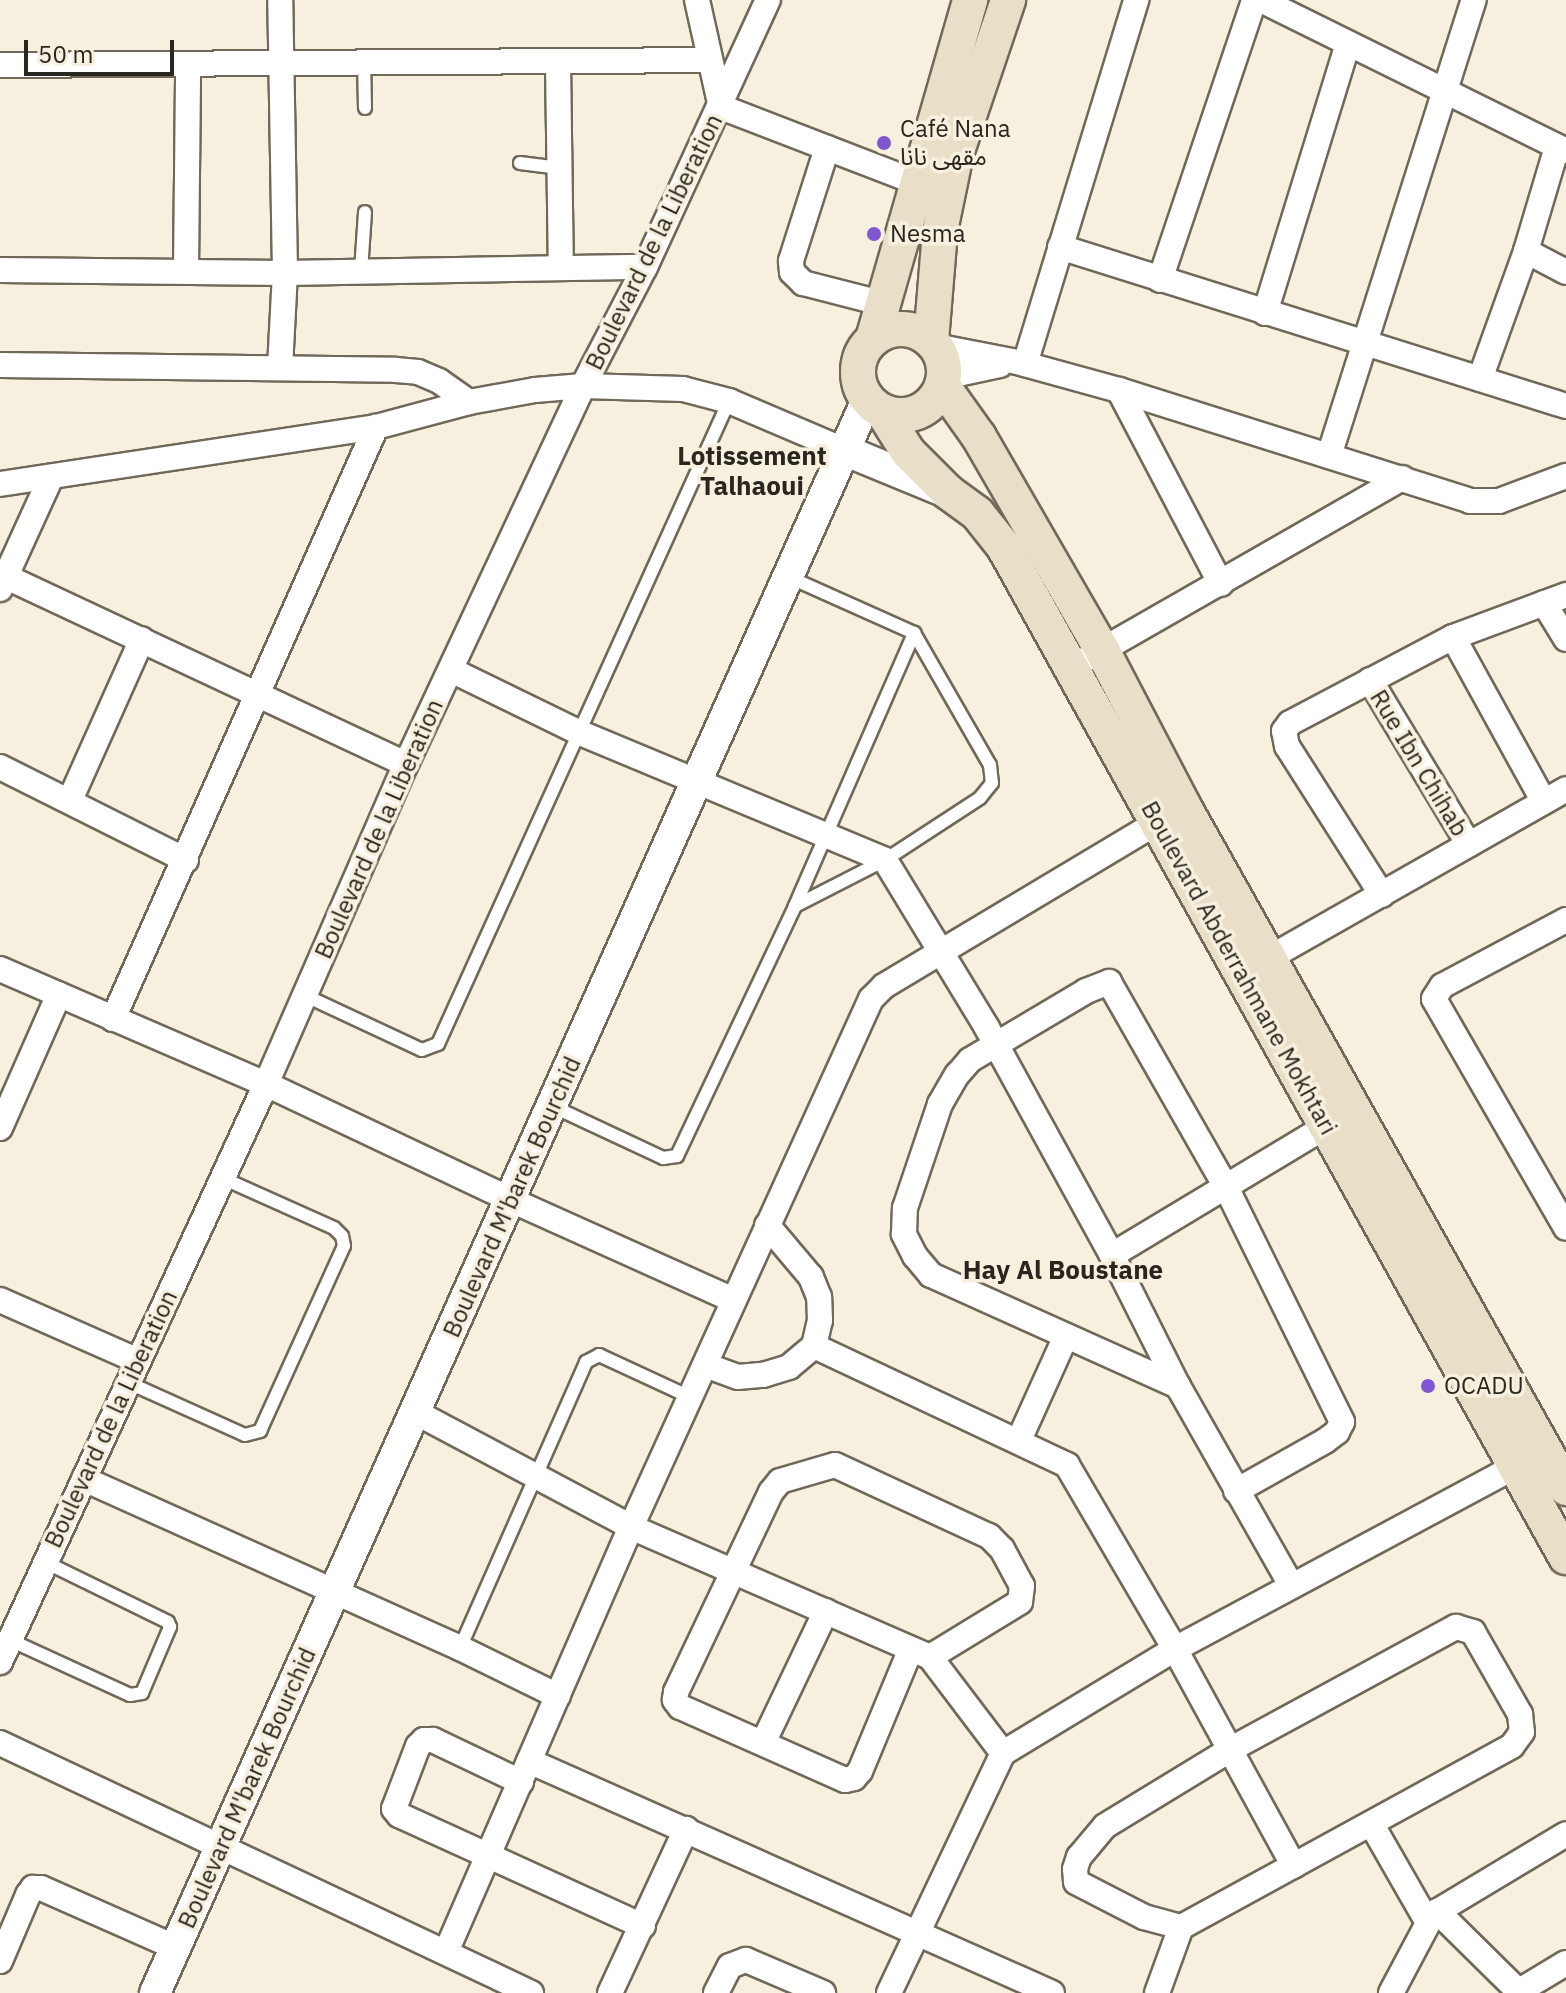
<!DOCTYPE html>
<meta charset="utf-8">
<style>
body{margin:0}
#map{position:relative;width:1566px;height:1993px;overflow:hidden;background:#f8f0df;font-family:"IBM Plex Sans","Noto Sans Arabic",sans-serif}
div>[style]{position:absolute}
[style*='--x']{left:calc(var(--x)*1px);top:calc(var(--y)*1px);width:calc(var(--w)*1px);rotate:calc(var(--a)*1deg)}
.roads{filter:drop-shadow(2px 0 #70695a) drop-shadow(-2px 0 #70695a) drop-shadow(0 2px #70695a) drop-shadow(0 -2px #70695a)}
.service>*{height:12px;margin:-6px;padding:0 6px;transform-origin:6px;border-radius:6px;background:#fff}
.minor>*{height:24px;margin:-12px;padding:0 12px;transform-origin:12px;border-radius:12px;background:#fff}
.tertiary>*{height:30px;margin:-15px;padding:0 15px;transform-origin:15px;border-radius:15px;background:#fff}
.secondary>*{height:34px;margin:-17px;padding:0 17px;transform-origin:17px;border-radius:17px;background:#e9dfc8}
.secondary>.ring{margin:-17px;padding:0;box-sizing:content-box;background:none;border:34px solid #e9dfc8;border-radius:50%}
.dots>*{width:22px;height:22px;translate:-50% -50%;box-sizing:border-box;border:4px solid #f8f0df;border-radius:50%}
span{translate:-50% -50%;white-space:nowrap;text-align:center;line-height:1.15;-webkit-text-stroke:7px #f8f0df;paint-order:stroke}
.poi-label{font-size:24px;color:#292620}
.left{translate:0 -50%;text-align:left}
.street-label{font-size:24px;color:#292620}
.neighbourhood-label{font-size:26px;color:#292620;font-weight:700}
.scale{position:absolute;left:24px;top:40px;width:150px;height:36px;box-sizing:border-box;border:4px solid #292620;border-top:0;padding-left:10px;font-size:24px;line-height:28px;white-space:nowrap;color:#292620;-webkit-text-stroke:6px #f8f0df;paint-order:stroke}
</style>
<div id="map">
<div class="roads">
<div class="service">
<i style="--x:364;--y:61;--w:47;--a:88.8"></i>
<i style="--x:520;--y:163;--w:40;--a:7.1"></i>
<i style="--x:361;--y:271;--w:59;--a:-86.1"></i>
<i style="--x:791;--y:578;--w:135;--a:24.1"></i>
<i style="--x:914;--y:633;--w:152;--a:60.1"></i>
<i style="--x:990;--y:765;--w:18;--a:84"></i>
<i style="--x:992;--y:783;--w:19;--a:129"></i>
<i style="--x:980;--y:798;--w:113;--a:146.9"></i>
<i style="--x:885;--y:860;--w:101;--a:152.9"></i>
<i style="--x:304;--y:995;--w:130;--a:25"></i>
<i style="--x:422;--y:1050;--w:17;--a:-21"></i>
<i style="--x:438;--y:1044;--w:706;--a:-65.65"></i>
<i style="--x:552;--y:1106;--w:123;--a:25.1"></i>
<i style="--x:663;--y:1158;--w:14;--a:-8"></i>
<i style="--x:677;--y:1156;--w:276;--a:-64.7"></i>
<i style="--x:795;--y:906;--w:298;--a:-66.4"></i>
<i style="--x:127;--y:1382;--w:129;--a:24.2"></i>
<i style="--x:245;--y:1435;--w:16;--a:-15"></i>
<i style="--x:260;--y:1431;--w:203;--a:-65.6"></i>
<i style="--x:344;--y:1246;--w:10;--a:-101"></i>
<i style="--x:342;--y:1236;--w:11;--a:-135"></i>
<i style="--x:334;--y:1228;--w:123;--a:-155.9"></i>
<i style="--x:10;--y:1640;--w:132;--a:24.6"></i>
<i style="--x:130;--y:1695;--w:12;--a:-9"></i>
<i style="--x:142;--y:1693;--w:72;--a:-67"></i>
<i style="--x:170;--y:1627;--w:5;--a:-112"></i>
<i style="--x:168;--y:1622;--w:137;--a:-154"></i>
<i style="--x:460;--y:1648;--w:313;--a:-66.2"></i>
<i style="--x:586;--y:1362;--w:15;--a:-28"></i>
<i style="--x:599;--y:1355;--w:100;--a:24.8"></i>
</div>
<div class="minor">
<i style="--x:697;--y:0;--w:110;--a:77.4"></i>
<i style="--x:721;--y:107;--w:208;--a:21.1"></i>
<i style="--x:1261;--y:0;--w:340;--a:26.3"></i>
<i style="--x:558;--y:62;--w:206;--a:89.2"></i>
<i style="--x:0;--y:65;--w:710;--a:-0.4"></i>
<i style="--x:827;--y:148;--w:119;--a:107.7"></i>
<i style="--x:791;--y:261;--w:11;--a:85"></i>
<i style="--x:792;--y:272;--w:16;--a:45"></i>
<i style="--x:803;--y:283;--w:85;--a:14.4"></i>
<i style="--x:1060;--y:247;--w:530;--a:17.44"></i>
<i style="--x:1526;--y:251;--w:45;--a:27.7"></i>
<i style="--x:0;--y:270;--w:285;--a:0.6"></i>
<i style="--x:285;--y:273;--w:360;--a:-1"></i>
<i style="--x:186;--y:270;--w:206;--a:-89.4"></i>
<i style="--x:1160;--y:280;--w:295;--a:-71.4"></i>
<i style="--x:1265;--y:313;--w:282;--a:-72.9"></i>
<i style="--x:935;--y:346;--w:84;--a:11"></i>
<i style="--x:1017;--y:362;--w:106;--a:15.4"></i>
<i style="--x:1119;--y:390;--w:368;--a:17.5"></i>
<i style="--x:1470;--y:501;--w:29;--a:0"></i>
<i style="--x:1499;--y:501;--w:72;--a:-20.5"></i>
<i style="--x:1025;--y:364;--w:381;--a:-73"></i>
<i style="--x:0;--y:365;--w:396;--a:0.7"></i>
<i style="--x:396;--y:370;--w:22;--a:5"></i>
<i style="--x:418;--y:372;--w:23;--a:23"></i>
<i style="--x:439;--y:381;--w:37;--a:35"></i>
<i style="--x:280;--y:368;--w:95;--a:-87"></i>
<i style="--x:285;--y:273;--w:273;--a:-91"></i>
<i style="--x:944;--y:377;--w:57;--a:-12.1"></i>
<i style="--x:1480;--y:379;--w:136;--a:-70.2"></i>
<i style="--x:1526;--y:251;--w:109;--a:-73.4"></i>
<i style="--x:1119;--y:390;--w:219;--a:62.3"></i>
<i style="--x:1329;--y:456;--w:478;--a:-72.4"></i>
<i style="--x:0;--y:484;--w:380;--a:-8.6"></i>
<i style="--x:376;--y:427;--w:96;--a:-15"></i>
<i style="--x:469;--y:402;--w:67;--a:-10.3"></i>
<i style="--x:535;--y:390;--w:48;--a:-4.8"></i>
<i style="--x:583;--y:386;--w:100;--a:1.7"></i>
<i style="--x:683;--y:389;--w:48;--a:14.6"></i>
<i style="--x:729;--y:401;--w:125;--a:23.1"></i>
<i style="--x:0;--y:574;--w:448;--a:25.1"></i>
<i style="--x:0;--y:589;--w:123;--a:-65.5"></i>
<i style="--x:1544;--y:603;--w:42;--a:58.6"></i>
<i style="--x:1453;--y:637;--w:188;--a:61.1"></i>
<i style="--x:1088;--y:658;--w:362;--a:-29.8"></i>
<i style="--x:451;--y:670;--w:141;--a:26"></i>
<i style="--x:578;--y:732;--w:333;--a:22.6"></i>
<i style="--x:885;--y:860;--w:197;--a:58.7"></i>
<i style="--x:987;--y:1028;--w:259;--a:61.2"></i>
<i style="--x:1112;--y:1255;--w:147;--a:63.3"></i>
<i style="--x:1178;--y:1386;--w:229;--a:60.4"></i>
<i style="--x:1370;--y:680;--w:192;--a:59"></i>
<i style="--x:0;--y:767;--w:208;--a:26.6"></i>
<i style="--x:70;--y:800;--w:176;--a:-65.9"></i>
<i style="--x:1382;--y:895;--w:177;--a:-122.5"></i>
<i style="--x:1287;--y:746;--w:15;--a:-101"></i>
<i style="--x:1284;--y:731;--w:10;--a:-53"></i>
<i style="--x:1290;--y:723;--w:184;--a:-27.8"></i>
<i style="--x:1453;--y:637;--w:121;--a:-20.4"></i>
<i style="--x:1566;--y:920;--w:140;--a:152"></i>
<i style="--x:1442;--y:986;--w:15;--a:122"></i>
<i style="--x:1434;--y:999;--w:264;--a:60"></i>
<i style="--x:1255;--y:966;--w:358;--a:-29.6"></i>
<i style="--x:0;--y:969;--w:290;--a:23.4"></i>
<i style="--x:266;--y:1084;--w:271;--a:25.3"></i>
<i style="--x:511;--y:1200;--w:244;--a:24.2"></i>
<i style="--x:113;--y:1019;--w:648;--a:-66.05"></i>
<i style="--x:0;--y:1128;--w:146;--a:-66.2"></i>
<i style="--x:1112;--y:1255;--w:249;--a:-31"></i>
<i style="--x:0;--y:1300;--w:151;--a:23.8"></i>
<i style="--x:814;--y:1346;--w:280;--a:25.2"></i>
<i style="--x:1067;--y:1465;--w:213;--a:59.6"></i>
<i style="--x:1175;--y:1649;--w:247;--a:61.3"></i>
<i style="--x:705;--y:1365;--w:35;--a:20"></i>
<i style="--x:738;--y:1377;--w:25;--a:-5"></i>
<i style="--x:763;--y:1375;--w:27;--a:-17"></i>
<i style="--x:789;--y:1367;--w:33;--a:-40"></i>
<i style="--x:814;--y:1346;--w:26;--a:-77"></i>
<i style="--x:820;--y:1321;--w:24;--a:-92"></i>
<i style="--x:819;--y:1297;--w:22;--a:-112"></i>
<i style="--x:811;--y:1277;--w:68;--a:-130.2"></i>
<i style="--x:1178;--y:1386;--w:271;--a:-155.8"></i>
<i style="--x:931;--y:1275;--w:25;--a:-130"></i>
<i style="--x:915;--y:1256;--w:25;--a:-117"></i>
<i style="--x:904;--y:1234;--w:26;--a:-88"></i>
<i style="--x:905;--y:1208;--w:110;--a:-71.4"></i>
<i style="--x:940;--y:1104;--w:34;--a:-60"></i>
<i style="--x:957;--y:1075;--w:20;--a:-49"></i>
<i style="--x:970;--y:1060;--w:135;--a:-30.7"></i>
<i style="--x:1086;--y:991;--w:25;--a:-21"></i>
<i style="--x:1109;--y:982;--w:236;--a:60.3"></i>
<i style="--x:1226;--y:1187;--w:262;--a:63.7"></i>
<i style="--x:1342;--y:1422;--w:11;--a:117"></i>
<i style="--x:1337;--y:1432;--w:15;--a:143"></i>
<i style="--x:1325;--y:1441;--w:102;--a:150.7"></i>
<i style="--x:417;--y:1413;--w:242;--a:28"></i>
<i style="--x:631;--y:1527;--w:326;--a:23.5"></i>
<i style="--x:930;--y:1657;--w:121;--a:52.8"></i>
<i style="--x:1019;--y:1440;--w:114;--a:-65.7"></i>
<i style="--x:84;--y:1479;--w:412;--a:24.2"></i>
<i style="--x:460;--y:1648;--w:109;--a:26.1"></i>
<i style="--x:1456;--y:1627;--w:18;--a:16"></i>
<i style="--x:1473;--y:1632;--w:95;--a:60.2"></i>
<i style="--x:1520;--y:1714;--w:18;--a:84"></i>
<i style="--x:1522;--y:1732;--w:17;--a:126"></i>
<i style="--x:1512;--y:1746;--w:377;--a:151.3"></i>
<i style="--x:1181;--y:1927;--w:38;--a:-165"></i>
<i style="--x:1144;--y:1917;--w:76;--a:-152.8"></i>
<i style="--x:1076;--y:1882;--w:13;--a:-94"></i>
<i style="--x:1075;--y:1869;--w:13;--a:-72"></i>
<i style="--x:1079;--y:1857;--w:40;--a:-50"></i>
<i style="--x:1105;--y:1826;--w:148;--a:-31.4"></i>
<i style="--x:1231;--y:1749;--w:256;--a:-28.5"></i>
<i style="--x:910;--y:1651;--w:130;--a:112.6"></i>
<i style="--x:860;--y:1771;--w:9;--a:131"></i>
<i style="--x:854;--y:1778;--w:9;--a:167"></i>
<i style="--x:845;--y:1780;--w:180;--a:-156.1"></i>
<i style="--x:680;--y:1707;--w:9;--a:-126"></i>
<i style="--x:675;--y:1700;--w:8;--a:-83"></i>
<i style="--x:676;--y:1692;--w:221;--a:-64.6"></i>
<i style="--x:771;--y:1492;--w:14;--a:-51"></i>
<i style="--x:780;--y:1481;--w:57;--a:-16.2"></i>
<i style="--x:835;--y:1465;--w:170;--a:24.8"></i>
<i style="--x:989;--y:1536;--w:18;--a:45"></i>
<i style="--x:1002;--y:1549;--w:42;--a:61.6"></i>
<i style="--x:1022;--y:1586;--w:16;--a:97"></i>
<i style="--x:1020;--y:1602;--w:105;--a:148.6"></i>
<i style="--x:0;--y:1662;--w:636;--a:-65.29"></i>
<i style="--x:266;--y:1084;--w:349;--a:-66.4"></i>
<i style="--x:406;--y:764;--w:417;--a:-64.9"></i>
<i style="--x:583;--y:386;--w:134;--a:-62.5"></i>
<i style="--x:645;--y:267;--w:294;--a:-65.3"></i>
<i style="--x:0;--y:1743;--w:587;--a:25.21"></i>
<i style="--x:763;--y:1743;--w:146;--a:-64.5"></i>
<i style="--x:529;--y:1761;--w:572;--a:23.92"></i>
<i style="--x:521;--y:1782;--w:98;--a:-154.5"></i>
<i style="--x:433;--y:1740;--w:9;--a:180"></i>
<i style="--x:424;--y:1740;--w:8;--a:135"></i>
<i style="--x:418;--y:1746;--w:67;--a:110.9"></i>
<i style="--x:394;--y:1809;--w:8;--a:50"></i>
<i style="--x:399;--y:1815;--w:268;--a:24.5"></i>
<i style="--x:1372;--y:1825;--w:111;--a:60.2"></i>
<i style="--x:1437;--y:1911;--w:114;--a:44.6"></i>
<i style="--x:446;--y:1952;--w:464;--a:-66.5"></i>
<i style="--x:631;--y:1527;--w:580;--a:-65.56"></i>
<i style="--x:871;--y:999;--w:18;--a:-45"></i>
<i style="--x:884;--y:986;--w:335;--a:-30.9"></i>
<i style="--x:0;--y:1961;--w:72;--a:-67"></i>
<i style="--x:28;--y:1895;--w:9;--a:-54"></i>
<i style="--x:33;--y:1888;--w:8;--a:0"></i>
<i style="--x:41;--y:1888;--w:146;--a:23.8"></i>
<i style="--x:610;--y:1993;--w:181;--a:-65.1"></i>
<i style="--x:716;--y:1993;--w:30;--a:-63"></i>
<i style="--x:730;--y:1966;--w:17;--a:-21"></i>
<i style="--x:746;--y:1960;--w:84;--a:23.2"></i>
<i style="--x:889;--y:1993;--w:266;--a:-64.6"></i>
<i style="--x:1003;--y:1753;--w:201;--a:-31.2"></i>
<i style="--x:1175;--y:1649;--w:386;--a:-28.2"></i>
<i style="--x:1157;--y:1993;--w:70;--a:-70"></i>
<i style="--x:1391;--y:1993;--w:89;--a:-62"></i>
<i style="--x:1433;--y:1914;--w:155;--a:-31"></i>
<i style="--x:1516;--y:1993;--w:58;--a:-31"></i>
</div>
<div class="tertiary">
<i style="--x:844;--y:450;--w:110;--a:22.4"></i>
<i style="--x:155;--y:1993;--w:1745;--a:-65.92"></i>
</div>
<div class="secondary">
<i class="ring" style="left:858px;top:329px;width:52px;height:52px"></i>
<i style="--x:873;--y:339;--w:353;--a:-74"></i>
<i style="--x:931;--y:341;--w:110;--a:-85.3"></i>
<i style="--x:940;--y:231;--w:79;--a:-78.3"></i>
<i style="--x:956;--y:154;--w:163;--a:-71.3"></i>
<i style="--x:942;--y:385;--w:64;--a:54.6"></i>
<i style="--x:979;--y:437;--w:246;--a:60"></i>
<i style="--x:1102;--y:650;--w:177;--a:62.4"></i>
<i style="--x:1184;--y:807;--w:781;--a:60.71"></i>
<i style="--x:883;--y:412;--w:47;--a:58"></i>
<i style="--x:908;--y:452;--w:57;--a:45"></i>
<i style="--x:948;--y:492;--w:36;--a:36"></i>
<i style="--x:977;--y:513;--w:43;--a:51.5"></i>
<i style="--x:1004;--y:547;--w:1156;--a:60.91"></i>
</div>
</div>
<div class="dots">
<i style="left:884px;top:143px;background:#8157d1"></i>
<i style="left:874px;top:234px;background:#8157d1"></i>
<i style="left:1428px;top:1386px;background:#8157d1"></i>
</div>
<div class="poi-label">
<span class="left" style="left:900px;top:143px">Café Nana<br>مقهى نانا</span>
<span class="left" style="left:890px;top:234px">Nesma</span>
<span class="left" style="left:1444px;top:1386px">OCADU</span>
</div>
<div class="street-label">
<span style="left:654px;top:242px;rotate:-64deg">Boulevard de la Liberation</span>
<span style="left:1419px;top:763px;rotate:59deg">Rue Ibn Chihab</span>
<span style="left:379px;top:829px;rotate:-66deg">Boulevard de la Liberation</span>
<span style="left:1239px;top:968px;rotate:61deg">Boulevard Abderrahmane Mokhtari</span>
<span style="left:512px;top:1197px;rotate:-66deg">Boulevard M'barek Bourchid</span>
<span style="left:111px;top:1419px;rotate:-65deg">Boulevard de la Liberation</span>
<span style="left:247px;top:1788px;rotate:-66deg">Boulevard M'barek Bourchid</span>
</div>
<div class="neighbourhood-label">
<span style="left:752px;top:471px">Lotissement<br>Talhaoui</span>
<span style="left:1063px;top:1270px">Hay Al Boustane</span>
</div>
<div class="scale">50 m</div>
</div>
